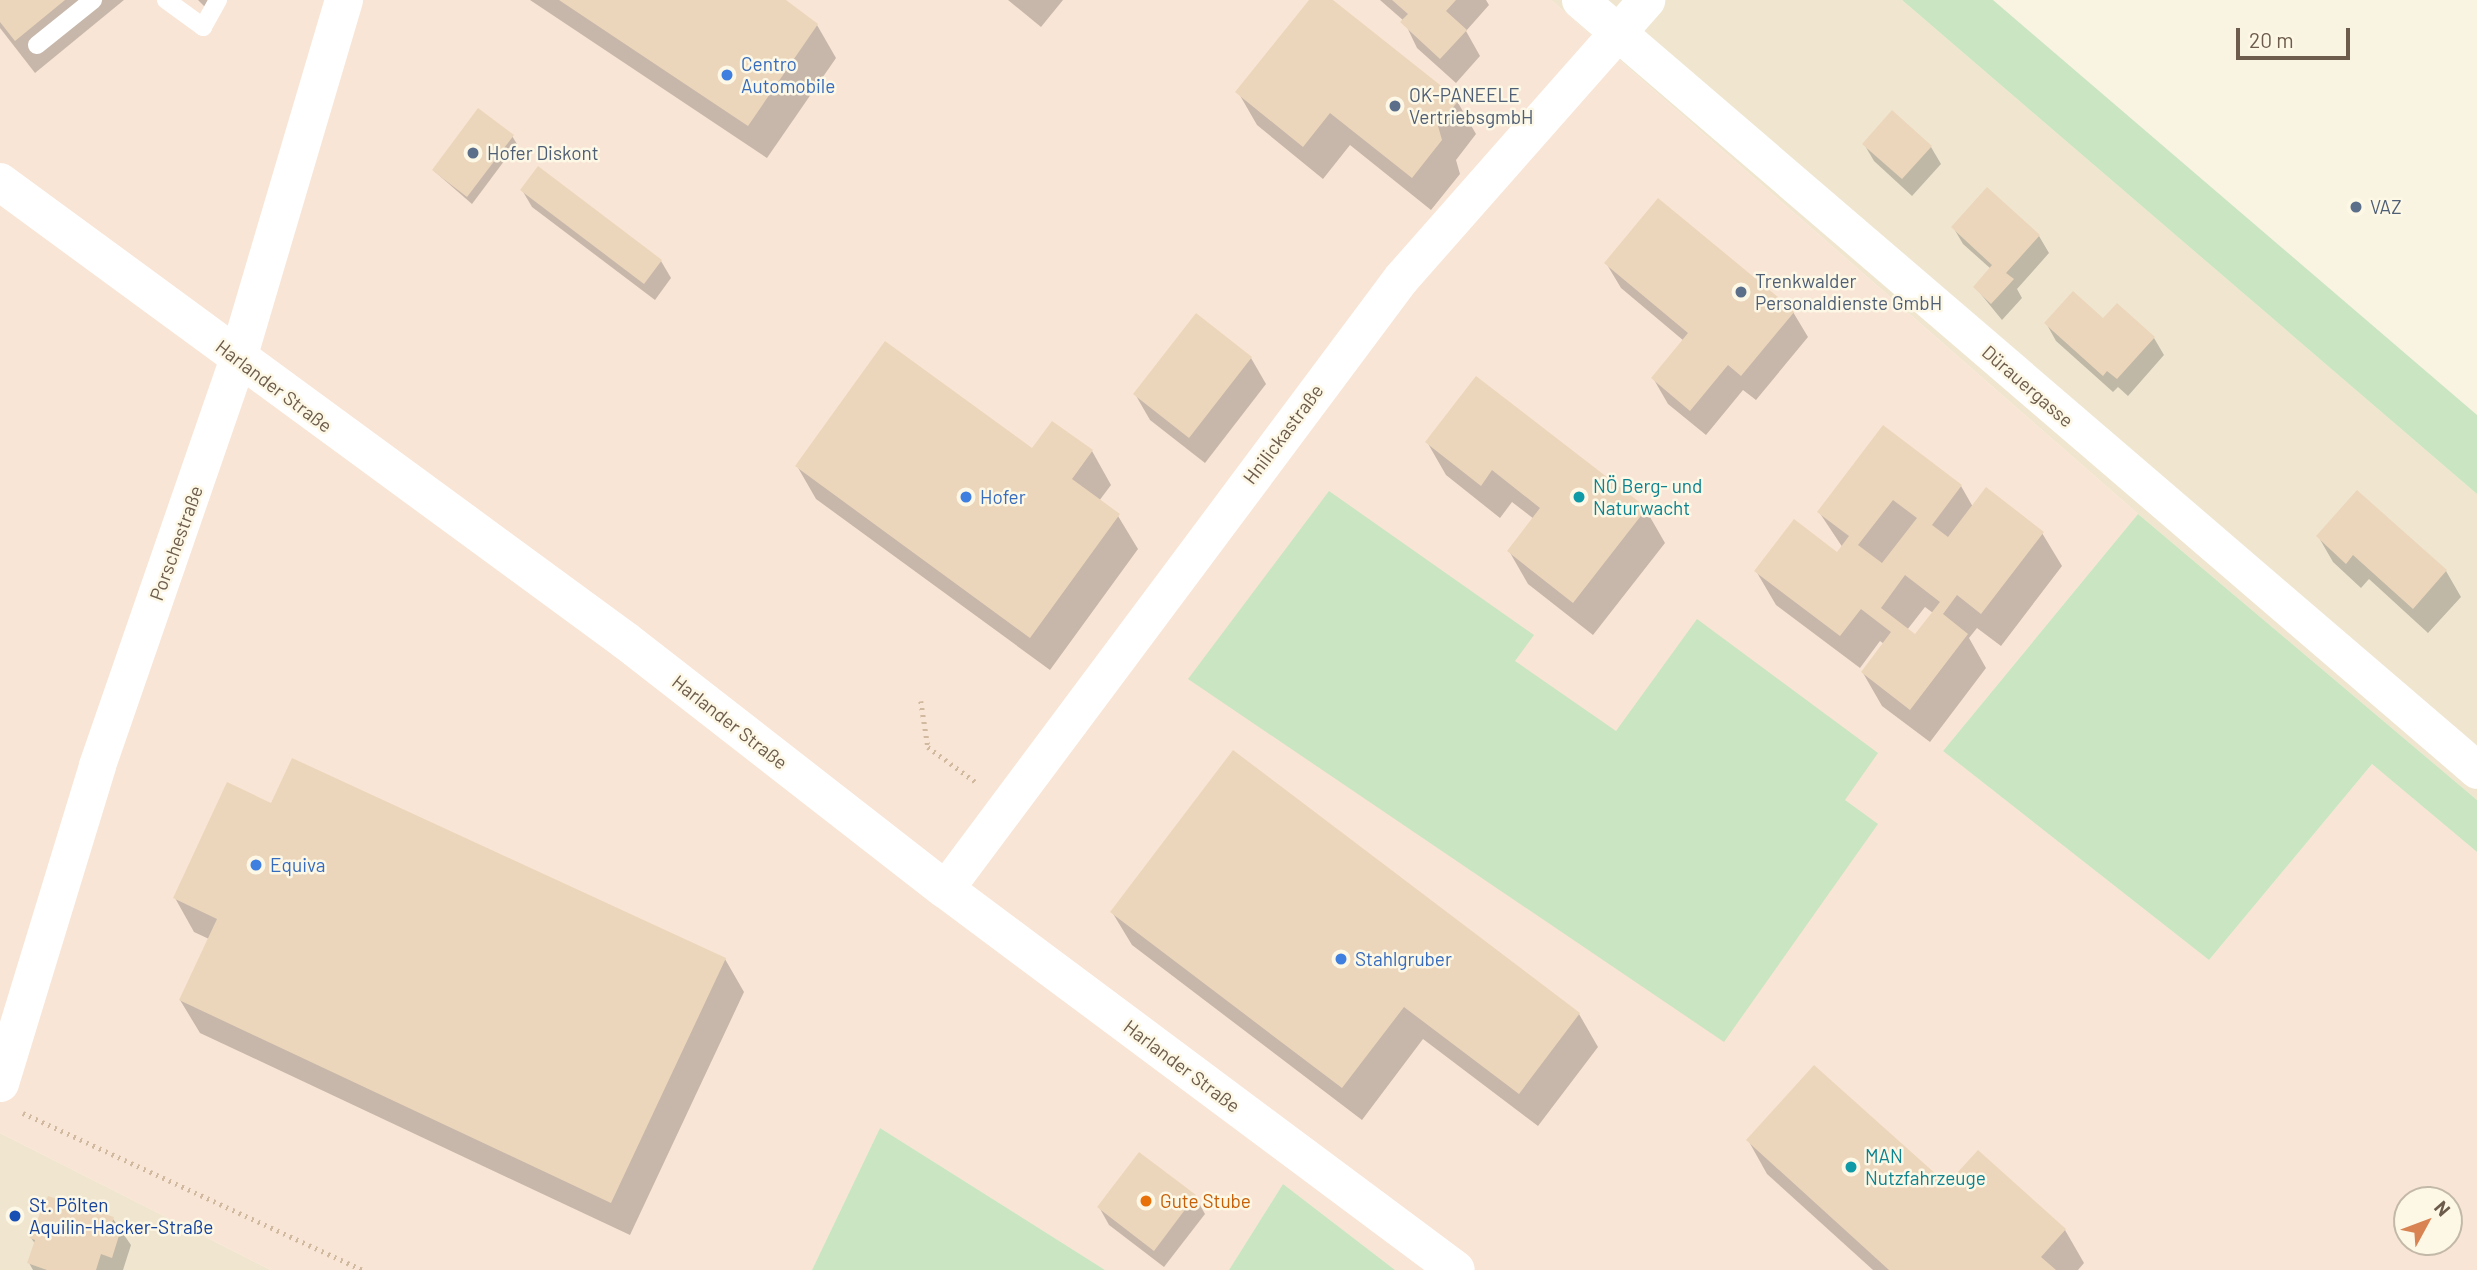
<!DOCTYPE html>
<meta charset="utf-8">
<style>
body{margin:0}
#map{position:relative;width:2477px;height:1270px;overflow:hidden;background:#f9f3e1;font-family:Barlow,sans-serif}
div>[style]{position:absolute}
[style*='--x']{left:calc(var(--x)*1px);top:calc(var(--y)*1px);width:calc(var(--w)*1px);rotate:calc(var(--a)*1deg)}
.residential>*{inset:0;background:#f0e6d0}
.commercial>*{inset:0;background:#f9e5d5}
.green>*{inset:0;background:#cae5c1}
.shadow>*{inset:0;background:#0003}
.building>*{inset:0;background:#ecd6bb}
.path>*{height:4.5px;margin-top:-2.25px;transform-origin:0;background:repeating-linear-gradient(90deg,#d0b99f 0 2px,transparent 0 7px)}
.lane>*{height:18px;margin:-9px;padding:0 9px;transform-origin:9px;border-radius:9px;background:#fff}
.street>*{height:37px;margin:-18.5px;padding:0 18.5px;transform-origin:18.5px;border-radius:18.5px;background:#fff}
.secondary>*{height:38px;margin:-19px;padding:0 19px;transform-origin:19px;border-radius:19px;background:#fff}
.dots>*{width:19px;height:19px;translate:-50% -50%;box-sizing:border-box;border:4px solid #fdf7e6;border-radius:50%}
span{translate:-50% -50%;white-space:nowrap;text-align:center;line-height:1.15;-webkit-text-stroke:5px #fdf7e6;paint-order:stroke}
.shop-label{font-size:19px;color:#366cbe}
.left{translate:0 -50%;text-align:left}
.service-label{font-size:19px;color:#4e5e75}
.street-label{font-size:19px;color:#6d5c4b}
.culture-label{font-size:19px;color:#0d838f}
.food-label{font-size:19px;color:#c56008}
.transit-label{font-size:19px;color:#164399}
.north{position:absolute;left:2393px;top:1186px;width:70px;height:70px;box-sizing:border-box;background:#fdf7e6;border:2px solid #c3b9a8;border-radius:50%;rotate:49deg;font-size:19px;font-weight:700;line-height:28px;text-align:center;color:#6d5c4b}
.north::after{content:'';display:block;margin:auto;width:24px;height:32px;background:#d88351;clip-path:polygon(50% 0,100% 100%,50% 72%,0 100%)}
.scale{position:absolute;left:2236px;top:28px;width:114px;height:32px;box-sizing:border-box;border:4px solid #6d5c4b;border-top:0;padding-left:9px;font-size:21px;line-height:24px;white-space:nowrap;color:#6d5c4b;-webkit-text-stroke:5px #fdf7e6;paint-order:stroke}
</style>
<div id="map">
<div class="residential">
<i style="clip-path:polygon(1551px 0,1902px 0,2477px 494px,2477px 800px,2138px 514px)"></i>
<i style="clip-path:polygon(0 1133px,271px 1270px,0 1270px)"></i>
</div>
<div class="commercial">
<i style="clip-path:polygon(evenodd,0 0,1551px 0,2138px 514px,1943px 751px,2209px 960px,2372px 764px,2477px 852px,2477px 1270px,1395px 1270px,1283px 1184px,1229px 1270px,1105px 1270px,880px 1128px,812px 1270px,271px 1270px,0 1133px,0 0,2407px 1200px,2449px 1200px,2449px 1242px,2407px 1242px,2407px 1200px)"></i>
</div>
<div class="green">
<i style="clip-path:polygon(1902px 0,1993px 0,2477px 415px,2477px 494px)"></i>
<i style="clip-path:polygon(1329px 491px,1534px 635px,1515px 661px,1616px 731px,1697px 619px,1878px 753px,1845px 800px,1878px 824px,1724px 1042px,1188px 679px)"></i>
<i style="clip-path:polygon(2138px 514px,2477px 800px,2477px 852px,2372px 764px,2209px 960px,1943px 751px)"></i>
<i style="clip-path:polygon(880px 1128px,1105px 1270px,812px 1270px)"></i>
<i style="clip-path:polygon(1283px 1184px,1395px 1270px,1229px 1270px)"></i>
</div>
<div class="shadow">
<i style="clip-path:polygon(0 0,124px 0,35px 73px,0 28px)"></i>
<i style="clip-path:polygon(198px 0,226px 0,213px 15px)"></i>
<i style="clip-path:polygon(530px 0,783px 0,817px 25px,836px 58px,767px 158px)"></i>
<i style="clip-path:polygon(1008px 0,1063px 0,1041px 27px)"></i>
<i style="clip-path:polygon(1311px 0,1331px 0,1457px 101px,1476px 134px,1456px 160px,1460px 174px,1431px 210px,1350px 145px,1323px 179px,1257px 125px,1238px 92px)"></i>
<i style="clip-path:polygon(1380px 0,1486px 0,1489px 5px,1466px 31px,1480px 56px,1456px 83px,1417px 48px,1404px 21px)"></i>
<i style="clip-path:polygon(512px 136px,517px 144px,472px 204px,434px 171px)"></i>
<i style="clip-path:polygon(1864px 144px,1931px 147px,1941px 164px,1912px 196px,1874px 161px)"></i>
<i style="clip-path:polygon(522px 190px,661px 261px,671px 278px,655px 300px,532px 207px)"></i>
<i style="clip-path:polygon(1953px 227px,2039px 236px,2049px 253px,2017px 289px,2022px 298px,2002px 320px,1975px 287px,1991px 269px,1963px 244px)"></i>
<i style="clip-path:polygon(1606px 263px,1793px 312px,1808px 337px,1756px 400px,1743px 390px,1706px 435px,1668px 404px,1653px 378px,1684px 341px,1621px 288px)"></i>
<i style="clip-path:polygon(2103px 320px,2154px 338px,2164px 355px,2128px 396px,2118px 387px,2113px 392px,2056px 341px,2046px 323px)"></i>
<i style="clip-path:polygon(1251px 358px,1266px 384px,1205px 463px,1150px 420px,1135px 394px)"></i>
<i style="clip-path:polygon(1427px 442px,1646px 510px,1665px 543px,1593px 635px,1528px 584px,1509px 551px,1534px 519px,1512px 502px,1500px 518px,1446px 475px)"></i>
<i style="clip-path:polygon(1033px 451px,1092px 451px,1111px 485px,1099px 501px,1118px 516px,1138px 549px,1050px 670px,816px 499px,797px 466px)"></i>
<i style="clip-path:polygon(evenodd,1961px 486px,1973px 507px,2042px 533px,2062px 566px,2001px 646px,1977px 628px,1969px 638px,1986px 668px,1930px 742px,1882px 706px,1863px 673px,1884px 644px,1880px 641px,1860px 668px,1776px 605px,1756px 571px,1838px 555px,1843px 548px,1819px 512px,1961px 486px,1925px 607px,1933px 613px,1915px 636px,1907px 630px,1925px 607px)"></i>
<i style="clip-path:polygon(2318px 536px,2446px 571px,2461px 597px,2428px 633px,2369px 579px,2361px 588px,2333px 562px)"></i>
<i style="clip-path:polygon(272px 805px,725px 959px,744px 992px,630px 1235px,200px 1033px,180px 1000px,209px 939px,194px 932px,175px 898px)"></i>
<i style="clip-path:polygon(1112px 912px,1579px 1014px,1598px 1047px,1538px 1126px,1423px 1039px,1362px 1120px,1132px 945px)"></i>
<i style="clip-path:polygon(1748px 1140px,2065px 1230px,2084px 1263px,2078px 1270px,1873px 1270px,1767px 1174px)"></i>
<i style="clip-path:polygon(1195px 1196px,1205px 1214px,1164px 1267px,1109px 1225px,1099px 1207px)"></i>
<i style="clip-path:polygon(113px 1219px,131px 1245px,123px 1270px,33px 1270px,29px 1263px,36px 1245px,31px 1238px)"></i>
</div>
<div class="building">
<i style="clip-path:polygon(0 0,65px 0,15px 41px,0 22px)"></i>
<i style="clip-path:polygon(559px 0,786px 0,818px 24px,748px 126px)"></i>
<i style="clip-path:polygon(1309px 0,1333px 0,1459px 100px,1438px 126px,1442px 140px,1412px 178px,1330px 113px,1303px 147px,1235px 92px)"></i>
<i style="clip-path:polygon(1392px 0,1456px 0,1446px 11px,1467px 30px,1440px 59px,1400px 22px,1408px 14px)"></i>
<i style="clip-path:polygon(478px 108px,514px 135px,467px 197px,432px 170px)"></i>
<i style="clip-path:polygon(1892px 110px,1932px 146px,1902px 179px,1862px 144px)"></i>
<i style="clip-path:polygon(538px 166px,662px 260px,644px 284px,520px 190px)"></i>
<i style="clip-path:polygon(1987px 187px,2040px 235px,2006px 273px,2014px 279px,1991px 304px,1973px 287px,1992px 265px,1951px 227px)"></i>
<i style="clip-path:polygon(1658px 198px,1795px 311px,1741px 376px,1728px 365px,1690px 411px,1651px 378px,1688px 333px,1604px 263px)"></i>
<i style="clip-path:polygon(2073px 291px,2103px 318px,2117px 303px,2155px 337px,2117px 379px,2107px 371px,2103px 376px,2044px 323px)"></i>
<i style="clip-path:polygon(1196px 313px,1252px 357px,1189px 438px,1133px 394px)"></i>
<i style="clip-path:polygon(885px 341px,1032px 448px,1052px 421px,1093px 450px,1072px 479px,1120px 514px,1030px 638px,795px 466px)"></i>
<i style="clip-path:polygon(1476px 376px,1647px 508px,1573px 603px,1507px 551px,1540px 508px,1492px 470px,1481px 486px,1425px 442px)"></i>
<i style="clip-path:polygon(evenodd,1883px 425px,1962px 485px,1932px 525px,1948px 537px,1986px 487px,2044px 532px,1981px 614px,1957px 595px,1943px 614px,1968px 634px,1910px 710px,1861px 672px,1891px 632px,1861px 609px,1840px 636px,1754px 571px,1794px 519px,1837px 552px,1849px 536px,1817px 512px,1883px 425px,1893px 500px,1917px 518px,1882px 563px,1858px 545px,1893px 500px,1883px 425px,1905px 575px,1940px 602px,1915px 634px,1881px 608px,1905px 575px)"></i>
<i style="clip-path:polygon(2357px 490px,2447px 570px,2413px 609px,2353px 555px,2346px 564px,2316px 536px)"></i>
<i style="clip-path:polygon(1233px 750px,1580px 1013px,1519px 1094px,1404px 1007px,1342px 1088px,1110px 912px)"></i>
<i style="clip-path:polygon(292px 758px,726px 958px,611px 1203px,179px 1000px,217px 919px,173px 898px,227px 782px,271px 803px)"></i>
<i style="clip-path:polygon(1814px 1065px,1947px 1184px,1978px 1150px,2066px 1229px,2041px 1257px,2056px 1270px,1889px 1270px,1746px 1140px)"></i>
<i style="clip-path:polygon(1139px 1152px,1196px 1195px,1154px 1251px,1097px 1207px)"></i>
<i style="clip-path:polygon(48px 1196px,114px 1217px,112px 1223px,122px 1226px,112px 1258px,101px 1254px,96px 1270px,47px 1270px,27px 1263px,35px 1240px,29px 1238px)"></i>
</div>
<div class="path">
<i style="--x:921;--y:701;--w:47;--a:81.3"></i>
<i style="--x:928;--y:747;--w:61;--a:36.3"></i>
<i style="--x:23;--y:1113;--w:374;--a:24.8"></i>
</div>
<div class="lane">
<i style="--x:166;--y:0;--w:46;--a:36.1"></i>
<i style="--x:203;--y:27;--w:31;--a:-61"></i>
<i style="--x:37;--y:45;--w:72;--a:-38.8"></i>
</div>
<div class="street">
<i style="--x:1580;--y:0;--w:1182;--a:40.64"></i>
<i style="--x:945;--y:889;--w:762;--a:-53.27"></i>
<i style="--x:1401;--y:278;--w:371;--a:-48.6"></i>
<i style="--x:0;--y:1083;--w:332;--a:-73"></i>
<i style="--x:97;--y:765;--w:431;--a:-70.9"></i>
</div>
<div class="secondary">
<i style="--x:0;--y:182;--w:776;--a:36.25"></i>
<i style="--x:626;--y:641;--w:404;--a:37.9"></i>
<i style="--x:945;--y:889;--w:637;--a:36.71"></i>
<i style="--x:238;--y:358;--w:373;--a:-73.5"></i>
</div>
<div class="dots">
<i style="left:727px;top:75px;background:#3f7fe0"></i>
<i style="left:1395px;top:106px;background:#5c6f8a"></i>
<i style="left:473px;top:153px;background:#5c6f8a"></i>
<i style="left:2356px;top:207px;background:#5c6f8a"></i>
<i style="left:1741px;top:292px;background:#5c6f8a"></i>
<i style="left:966px;top:497px;background:#3f7fe0"></i>
<i style="left:1579px;top:497px;background:#0f9aa8"></i>
<i style="left:256px;top:865px;background:#3f7fe0"></i>
<i style="left:1341px;top:959px;background:#3f7fe0"></i>
<i style="left:1851px;top:1167px;background:#0f9aa8"></i>
<i style="left:1146px;top:1201px;background:#e8710a"></i>
<i style="left:15px;top:1216px;background:#1a4fb4"></i>
</div>
<div class="shop-label">
<span class="left" style="left:741px;top:75px">Centro<br>Automobile</span>
<span class="left" style="left:980px;top:497px">Hofer</span>
<span class="left" style="left:270px;top:865px">Equiva</span>
<span class="left" style="left:1355px;top:959px">Stahlgruber</span>
</div>
<div class="service-label">
<span class="left" style="left:1409px;top:106px">OK-PANEELE<br>VertriebsgmbH</span>
<span class="left" style="left:487px;top:153px">Hofer Diskont</span>
<span class="left" style="left:2370px;top:207px">VAZ</span>
<span class="left" style="left:1755px;top:292px">Trenkwalder<br>Personaldienste GmbH</span>
</div>
<div class="street-label">
<span style="left:274px;top:386px;rotate:37deg">Harlander Straße</span>
<span style="left:2028px;top:386px;rotate:41deg">Dürauergasse</span>
<span style="left:1283px;top:434px;rotate:-53deg">Hnilickastraße</span>
<span style="left:176px;top:543px;rotate:-70deg">Porschestraße</span>
<span style="left:730px;top:722px;rotate:38deg">Harlander Straße</span>
<span style="left:1182px;top:1066px;rotate:37deg">Harlander Straße</span>
</div>
<div class="culture-label">
<span class="left" style="left:1593px;top:497px">NÖ Berg- und<br>Naturwacht</span>
<span class="left" style="left:1865px;top:1167px">MAN<br>Nutzfahrzeuge</span>
</div>
<div class="food-label">
<span class="left" style="left:1160px;top:1201px">Gute Stube</span>
</div>
<div class="transit-label">
<span class="left" style="left:29px;top:1216px">St. Pölten<br>Aquilin-Hacker-Straße</span>
</div>
<div class="north">N</div>
<div class="scale">20 m</div>
</div>
